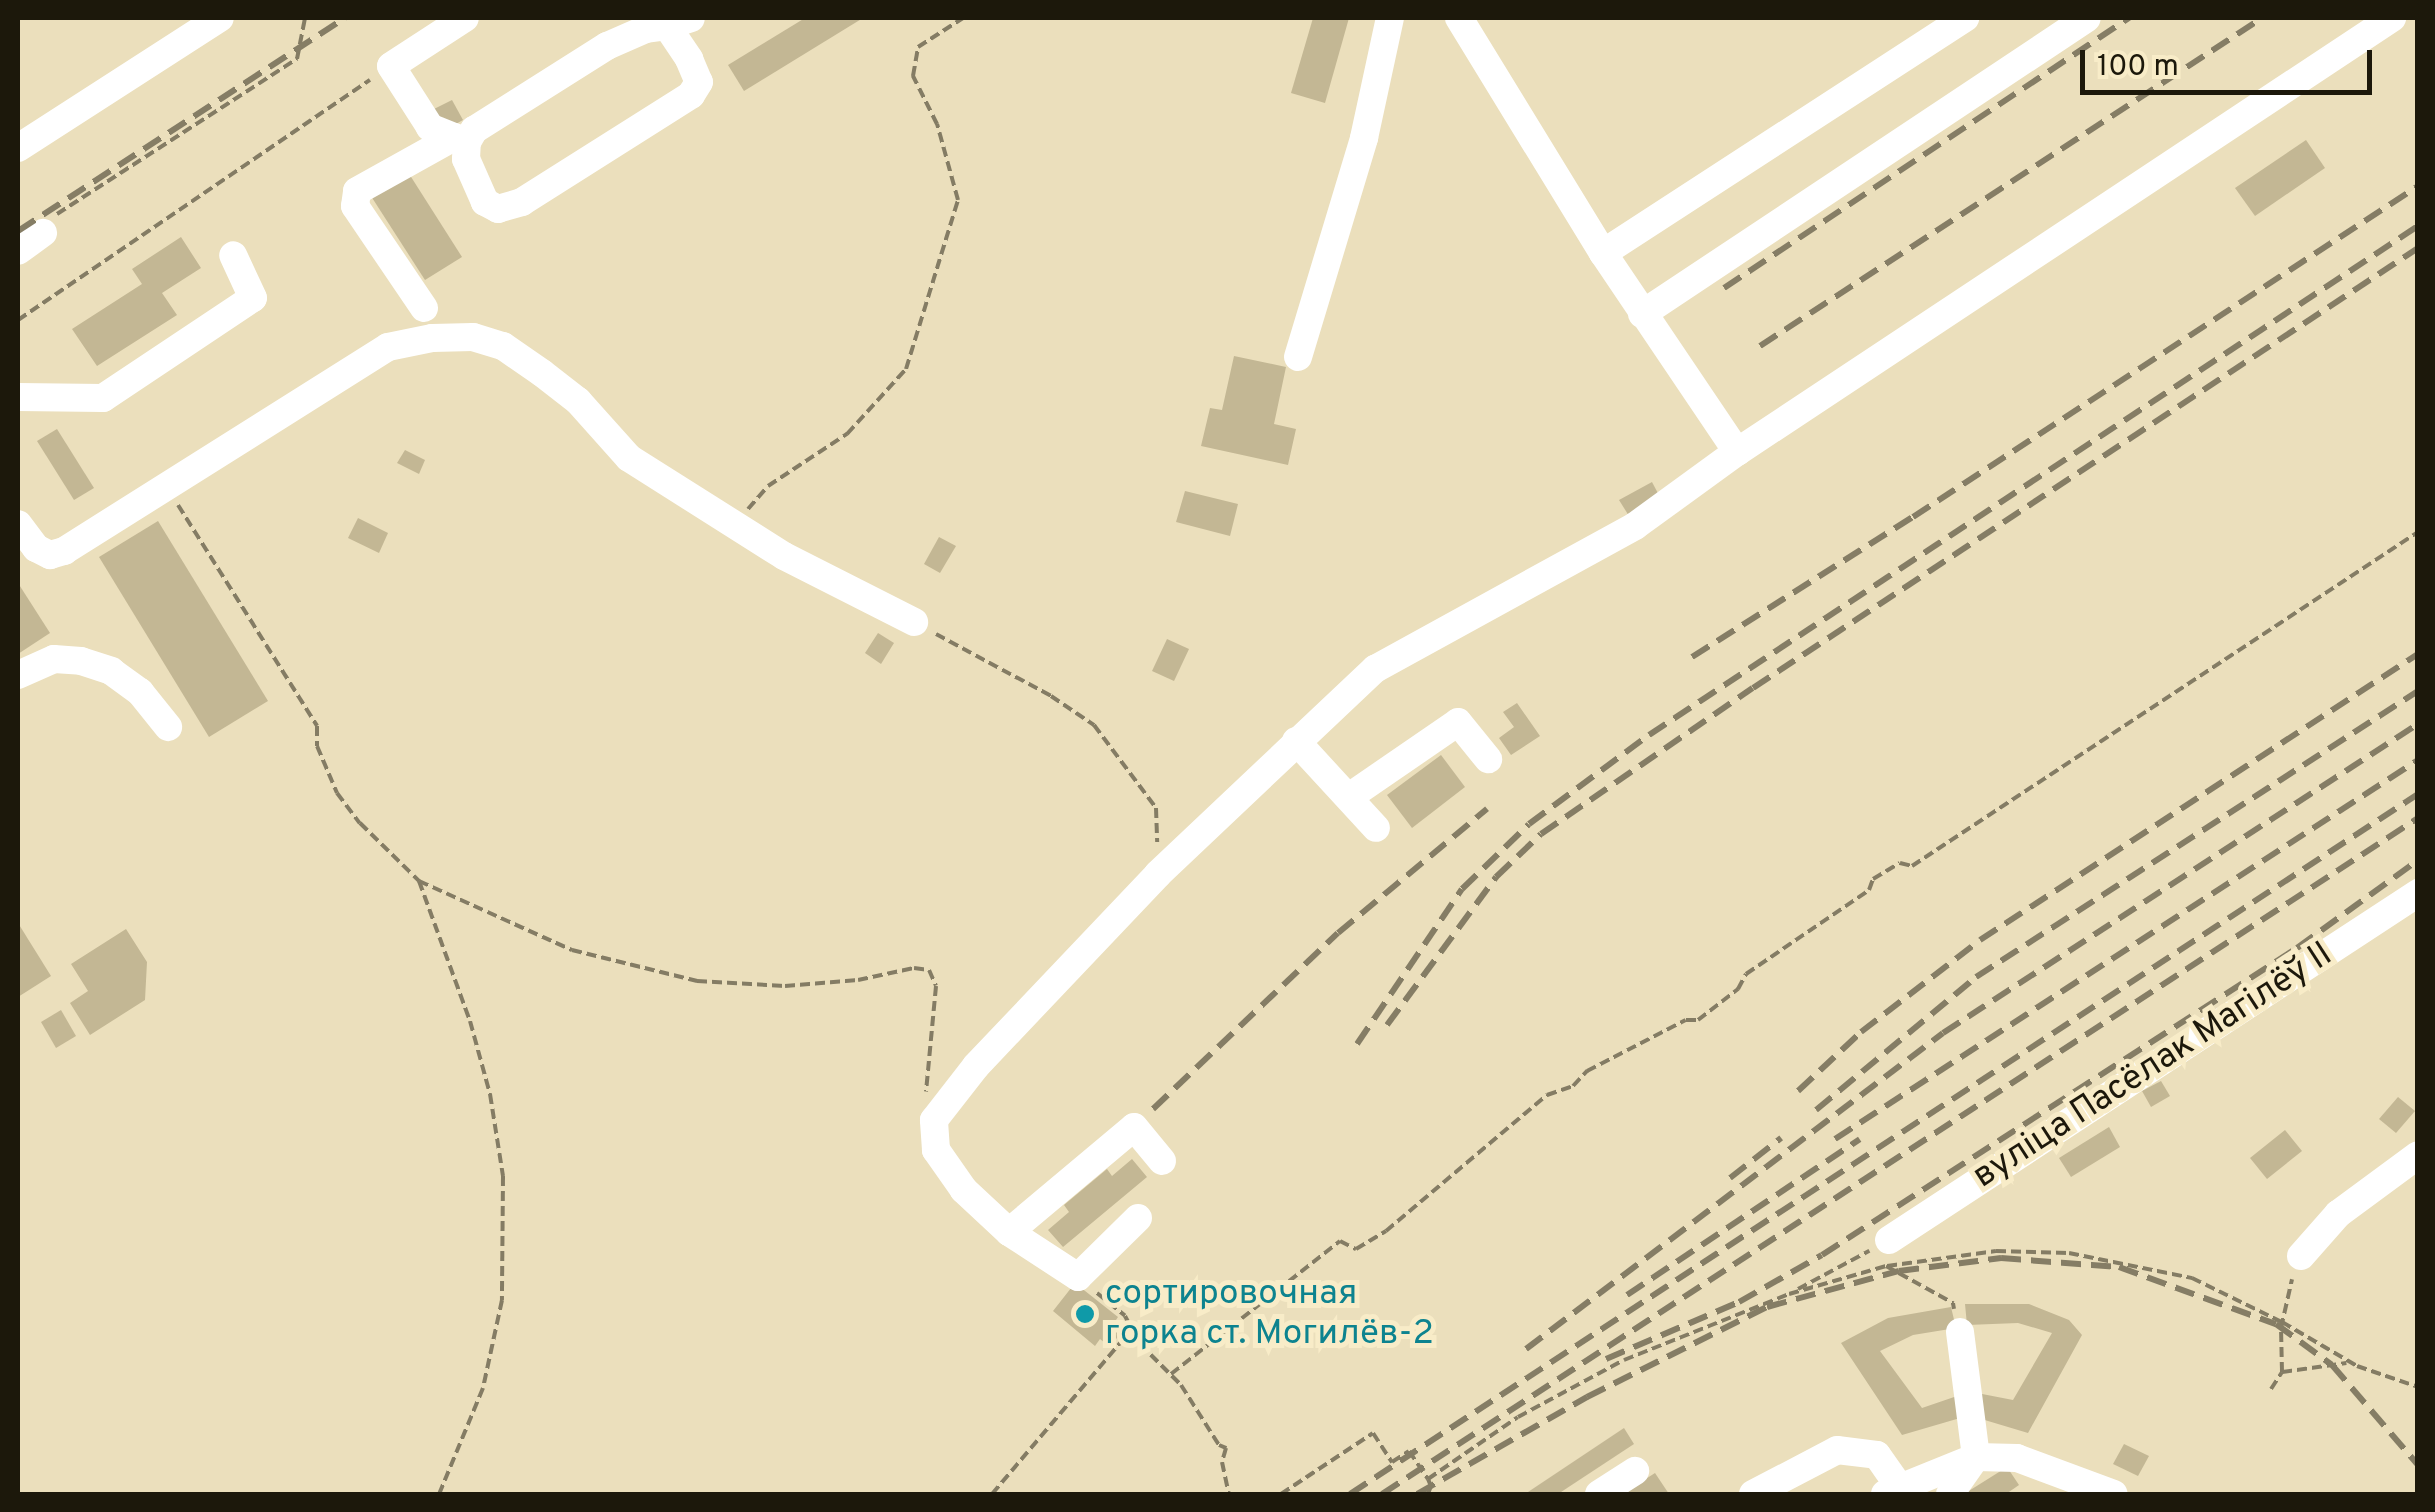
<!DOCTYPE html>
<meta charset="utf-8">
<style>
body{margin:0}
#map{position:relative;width:2435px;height:1512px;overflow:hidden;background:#ebdfbc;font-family:Overpass,sans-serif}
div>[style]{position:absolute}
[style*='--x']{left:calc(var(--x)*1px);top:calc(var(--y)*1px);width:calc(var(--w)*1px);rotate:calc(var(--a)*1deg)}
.building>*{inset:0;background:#c3b794}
.path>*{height:4px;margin-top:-2px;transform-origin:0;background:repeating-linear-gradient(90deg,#847c64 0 10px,transparent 0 15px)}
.minor>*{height:28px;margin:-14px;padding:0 14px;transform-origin:14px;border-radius:14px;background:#fff}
.rail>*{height:6px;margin-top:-3px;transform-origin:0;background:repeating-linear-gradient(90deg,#857d65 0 20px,transparent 0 30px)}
.dots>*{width:28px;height:28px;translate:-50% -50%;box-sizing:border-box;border:5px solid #f8ecc8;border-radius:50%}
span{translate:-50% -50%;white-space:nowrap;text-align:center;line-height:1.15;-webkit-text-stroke:10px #f8ecc8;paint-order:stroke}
.street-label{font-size:35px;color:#1c180b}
.culture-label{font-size:35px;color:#0d838f}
.left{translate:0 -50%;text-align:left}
.frame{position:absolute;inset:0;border:20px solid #1c180b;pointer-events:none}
.scale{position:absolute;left:2080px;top:50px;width:292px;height:45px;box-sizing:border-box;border:5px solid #1c180b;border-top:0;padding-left:12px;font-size:30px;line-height:35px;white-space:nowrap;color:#1c180b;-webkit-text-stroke:8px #f8ecc8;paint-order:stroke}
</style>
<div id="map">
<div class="building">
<i style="clip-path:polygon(805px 18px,863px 18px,744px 91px,728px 65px)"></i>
<i style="clip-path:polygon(1313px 18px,1349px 18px,1325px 103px,1291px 93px)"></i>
<i style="clip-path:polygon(452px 100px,463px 120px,445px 130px,434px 109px)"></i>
<i style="clip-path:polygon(2306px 140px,2325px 168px,2255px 216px,2235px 188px)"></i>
<i style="clip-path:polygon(406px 169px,462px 257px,425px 280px,369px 193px)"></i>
<i style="clip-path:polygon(181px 237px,201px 268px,162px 293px,177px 315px,97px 366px,72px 329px,142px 284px,132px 269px)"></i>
<i style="clip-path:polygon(1234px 356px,1286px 367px,1274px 424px,1296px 429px,1288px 465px,1201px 446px,1210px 408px,1222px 410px)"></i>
<i style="clip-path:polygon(57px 429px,94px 488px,74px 500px,37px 441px)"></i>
<i style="clip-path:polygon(405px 450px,425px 460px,419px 474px,397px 463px)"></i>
<i style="clip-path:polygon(1652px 482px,1661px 499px,1629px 516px,1619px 500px)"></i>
<i style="clip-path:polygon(1185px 491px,1238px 504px,1230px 536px,1176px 522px)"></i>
<i style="clip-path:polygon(358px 518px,388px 533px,379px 553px,348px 538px)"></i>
<i style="clip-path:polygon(158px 521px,268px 701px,209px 737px,99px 557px)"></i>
<i style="clip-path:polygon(939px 537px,956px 546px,940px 573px,924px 564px)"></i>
<i style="clip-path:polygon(18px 583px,50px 633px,18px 654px)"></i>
<i style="clip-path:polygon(878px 633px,894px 643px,881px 664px,865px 653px)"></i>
<i style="clip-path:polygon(1167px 639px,1189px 649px,1174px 681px,1152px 671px)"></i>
<i style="clip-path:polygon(1517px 703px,1540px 736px,1511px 755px,1499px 738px,1514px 727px,1503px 712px)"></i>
<i style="clip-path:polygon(1441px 755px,1465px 787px,1412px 828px,1387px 795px)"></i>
<i style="clip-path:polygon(18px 923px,51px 976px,18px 997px)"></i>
<i style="clip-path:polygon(126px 929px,147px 962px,145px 1000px,90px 1035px,70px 1003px,88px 991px,71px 964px)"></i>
<i style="clip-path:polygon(61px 1010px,76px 1036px,56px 1048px,41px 1022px)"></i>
<i style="clip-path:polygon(2161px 1081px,2170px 1096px,2151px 1107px,2142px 1091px)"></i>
<i style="clip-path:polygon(2398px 1097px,2415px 1111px,2396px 1133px,2379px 1119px)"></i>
<i style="clip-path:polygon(2109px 1127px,2120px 1147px,2071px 1177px,2059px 1158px)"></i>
<i style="clip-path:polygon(2285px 1130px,2302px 1151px,2267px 1179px,2250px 1158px)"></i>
<i style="clip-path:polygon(1132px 1159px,1147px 1177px,1063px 1247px,1048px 1230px,1069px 1212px,1064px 1205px,1107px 1169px,1112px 1176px)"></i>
<i style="clip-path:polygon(1075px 1283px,1118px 1317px,1114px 1323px,1123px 1330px,1110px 1347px,1100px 1339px,1095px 1346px,1053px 1311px)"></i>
<i style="clip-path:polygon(1965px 1304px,2029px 1304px,2069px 1320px,2082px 1335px,2028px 1433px,1978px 1418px,1977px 1393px,2013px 1400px,2052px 1333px,2018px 1323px,1967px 1325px)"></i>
<i style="clip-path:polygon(1951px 1307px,1956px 1328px,1913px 1335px,1880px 1351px,1922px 1408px,1960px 1395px,1967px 1416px,1902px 1435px,1841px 1343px,1888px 1318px)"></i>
<i style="clip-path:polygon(1624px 1428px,1634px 1444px,1558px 1494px,1525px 1494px)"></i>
<i style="clip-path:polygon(2124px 1444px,2149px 1456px,2138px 1476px,2113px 1464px)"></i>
<i style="clip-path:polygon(2007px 1467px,2019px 1485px,2006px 1494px,1964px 1494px)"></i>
<i style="clip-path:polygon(1655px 1473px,1669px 1494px,1622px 1494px)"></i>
</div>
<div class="path">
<i style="--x:57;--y:214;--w:286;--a:-32.9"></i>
<i style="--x:297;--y:59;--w:42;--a:-79"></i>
<i style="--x:18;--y:320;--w:426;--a:-34.3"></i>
<i style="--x:178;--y:505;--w:261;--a:57.8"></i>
<i style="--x:317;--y:726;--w:20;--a:90"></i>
<i style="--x:317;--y:746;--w:51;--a:66.9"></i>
<i style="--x:337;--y:793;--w:38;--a:53"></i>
<i style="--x:360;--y:823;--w:83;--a:44.5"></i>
<i style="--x:419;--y:881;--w:149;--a:70"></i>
<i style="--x:470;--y:1021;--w:76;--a:74.7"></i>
<i style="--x:490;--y:1094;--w:83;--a:81"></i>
<i style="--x:503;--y:1176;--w:124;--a:90.5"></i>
<i style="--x:502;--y:1300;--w:90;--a:102.2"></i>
<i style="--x:483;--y:1388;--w:115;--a:112.5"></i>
<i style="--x:748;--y:509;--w:30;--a:-49"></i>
<i style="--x:768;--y:486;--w:95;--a:-33.4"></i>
<i style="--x:847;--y:434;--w:88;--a:-47.8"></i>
<i style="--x:906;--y:369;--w:177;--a:-72.9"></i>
<i style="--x:958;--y:200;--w:79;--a:-105.4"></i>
<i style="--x:937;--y:124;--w:54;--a:-116.6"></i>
<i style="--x:913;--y:76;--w:29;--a:-80"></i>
<i style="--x:918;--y:47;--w:54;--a:-32.8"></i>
<i style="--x:936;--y:634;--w:131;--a:28.3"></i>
<i style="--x:1051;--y:696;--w:52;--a:34"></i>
<i style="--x:1094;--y:725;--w:104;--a:53.2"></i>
<i style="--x:1156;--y:808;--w:34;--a:88"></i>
<i style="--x:419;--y:881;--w:168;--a:24.3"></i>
<i style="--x:572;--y:950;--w:129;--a:13.9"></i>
<i style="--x:697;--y:981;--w:88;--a:3.3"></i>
<i style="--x:785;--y:986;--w:73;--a:-4.7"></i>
<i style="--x:858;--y:980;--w:57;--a:-12.1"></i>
<i style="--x:914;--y:968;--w:15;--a:8"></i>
<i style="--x:929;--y:970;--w:17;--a:66"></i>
<i style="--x:936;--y:986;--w:106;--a:95.4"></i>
<i style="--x:1887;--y:1266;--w:110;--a:-7.8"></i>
<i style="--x:1996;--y:1251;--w:73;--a:1.6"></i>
<i style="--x:2069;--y:1253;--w:126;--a:11.5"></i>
<i style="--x:2192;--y:1278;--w:100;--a:26.1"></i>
<i style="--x:2282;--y:1322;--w:87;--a:30.4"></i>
<i style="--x:2357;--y:1366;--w:65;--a:19"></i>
<i style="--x:1798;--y:1289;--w:81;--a:-28.2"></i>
<i style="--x:1097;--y:1293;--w:36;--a:39"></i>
<i style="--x:1125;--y:1316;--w:32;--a:62"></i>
<i style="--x:1140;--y:1344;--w:58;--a:45"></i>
<i style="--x:1181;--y:1385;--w:71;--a:57.7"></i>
<i style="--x:1219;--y:1445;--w:8;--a:23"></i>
<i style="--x:1226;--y:1448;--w:15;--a:106"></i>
<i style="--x:1222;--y:1462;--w:33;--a:78"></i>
<i style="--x:2282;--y:1372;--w:44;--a:-91.3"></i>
<i style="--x:2281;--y:1328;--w:50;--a:-77.3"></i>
<i style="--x:1171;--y:1374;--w:215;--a:-38.2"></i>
<i style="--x:1340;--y:1241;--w:18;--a:27"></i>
<i style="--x:1356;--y:1249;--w:35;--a:-31"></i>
<i style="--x:1386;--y:1231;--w:211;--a:-40.2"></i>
<i style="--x:1547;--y:1095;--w:28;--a:-19"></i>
<i style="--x:1573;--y:1086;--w:21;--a:-47"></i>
<i style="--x:1587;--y:1071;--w:111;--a:-27.3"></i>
<i style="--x:1686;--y:1020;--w:12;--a:0"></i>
<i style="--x:1698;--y:1020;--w:51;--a:-37.8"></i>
<i style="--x:1738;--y:989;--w:17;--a:-62"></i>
<i style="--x:1746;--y:974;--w:149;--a:-34.3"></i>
<i style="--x:1869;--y:890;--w:12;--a:-70"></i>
<i style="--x:1873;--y:879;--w:31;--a:-31"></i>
<i style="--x:1900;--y:863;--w:12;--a:14"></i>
<i style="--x:1912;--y:866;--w:606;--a:-33.43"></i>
<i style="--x:2271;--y:1389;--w:20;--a:-57"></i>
<i style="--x:2282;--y:1372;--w:65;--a:-8"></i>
<i style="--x:1428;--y:1479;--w:8;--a:67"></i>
<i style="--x:1431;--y:1486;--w:9;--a:111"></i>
<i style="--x:992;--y:1494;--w:218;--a:-49.7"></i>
<i style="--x:1281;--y:1494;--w:110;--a:-33.5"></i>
<i style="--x:1373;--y:1433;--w:35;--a:57"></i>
<i style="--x:1392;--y:1462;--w:20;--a:-33"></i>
<i style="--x:1409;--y:1451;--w:34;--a:56"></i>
<i style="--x:1428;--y:1479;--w:109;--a:-34.6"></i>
<i style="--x:1518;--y:1417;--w:120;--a:-28.3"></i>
<i style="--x:1624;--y:1360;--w:178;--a:-21.8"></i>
<i style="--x:1789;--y:1294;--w:101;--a:-16.1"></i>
<i style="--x:1886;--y:1266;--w:77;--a:28.9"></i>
<i style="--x:1953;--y:1303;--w:6;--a:81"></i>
</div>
<div class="minor">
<i style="--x:661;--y:18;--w:10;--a:53"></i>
<i style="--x:667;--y:26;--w:40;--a:56"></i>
<i style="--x:689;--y:59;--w:25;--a:67"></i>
<i style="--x:699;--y:82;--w:15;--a:122"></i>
<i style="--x:691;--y:95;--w:200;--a:147.7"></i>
<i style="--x:522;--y:202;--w:25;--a:164"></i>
<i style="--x:498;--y:209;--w:15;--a:-152"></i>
<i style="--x:485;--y:202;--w:47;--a:-113.8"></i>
<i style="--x:466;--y:159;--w:17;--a:-87"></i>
<i style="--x:467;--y:142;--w:14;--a:-60"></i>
<i style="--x:474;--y:130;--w:157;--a:-32.3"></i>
<i style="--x:607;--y:46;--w:43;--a:-23.6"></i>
<i style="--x:646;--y:29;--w:21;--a:-8"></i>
<i style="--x:667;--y:26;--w:25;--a:-18"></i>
<i style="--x:1459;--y:18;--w:276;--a:58.5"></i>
<i style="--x:1603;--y:253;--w:240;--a:56"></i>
<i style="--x:464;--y:141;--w:37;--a:-158"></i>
<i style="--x:430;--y:127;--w:72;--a:-122.6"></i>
<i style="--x:391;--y:66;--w:88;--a:-33"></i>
<i style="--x:18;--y:148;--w:240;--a:-32.8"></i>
<i style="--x:18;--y:251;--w:31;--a:-36"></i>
<i style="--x:1603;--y:253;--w:432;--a:-33"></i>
<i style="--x:424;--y:308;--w:123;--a:-124.1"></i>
<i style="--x:355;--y:206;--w:15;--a:-82"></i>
<i style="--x:357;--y:191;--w:111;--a:-29.1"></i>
<i style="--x:1642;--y:314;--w:534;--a:-33.63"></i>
<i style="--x:1298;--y:357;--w:229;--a:-73.2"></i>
<i style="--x:1364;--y:138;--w:123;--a:-77.8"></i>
<i style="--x:18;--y:397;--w:85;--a:0.7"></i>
<i style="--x:103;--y:398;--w:180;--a:-33.7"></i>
<i style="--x:253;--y:298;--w:47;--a:-114.9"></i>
<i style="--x:18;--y:524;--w:30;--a:53"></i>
<i style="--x:36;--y:548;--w:16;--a:27"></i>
<i style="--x:50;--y:555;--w:15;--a:-16"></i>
<i style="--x:64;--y:551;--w:383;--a:-32.2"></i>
<i style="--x:388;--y:347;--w:45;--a:-11.6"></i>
<i style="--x:432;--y:338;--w:41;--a:-1.4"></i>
<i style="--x:473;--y:337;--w:31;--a:17"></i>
<i style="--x:503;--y:346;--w:47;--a:34.7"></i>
<i style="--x:542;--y:373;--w:46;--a:37.9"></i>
<i style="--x:578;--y:401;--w:76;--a:48.2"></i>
<i style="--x:629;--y:458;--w:183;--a:32.3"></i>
<i style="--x:784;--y:556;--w:146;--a:26.9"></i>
<i style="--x:18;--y:675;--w:39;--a:-24"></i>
<i style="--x:54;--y:659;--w:27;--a:4"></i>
<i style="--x:81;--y:661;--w:32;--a:18"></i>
<i style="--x:111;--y:671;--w:36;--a:36"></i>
<i style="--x:140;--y:692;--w:45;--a:51.3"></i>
<i style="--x:1296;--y:741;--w:118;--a:47.4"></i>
<i style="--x:1349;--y:797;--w:132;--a:-34.5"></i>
<i style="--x:1458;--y:722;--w:48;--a:51"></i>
<i style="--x:1138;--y:1218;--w:84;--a:135.5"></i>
<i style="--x:1078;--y:1277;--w:82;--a:-146.9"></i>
<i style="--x:1009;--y:1232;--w:62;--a:-137"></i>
<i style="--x:964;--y:1190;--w:49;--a:-125"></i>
<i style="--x:936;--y:1150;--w:30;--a:-94"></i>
<i style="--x:934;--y:1120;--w:68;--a:-52.1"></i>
<i style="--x:976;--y:1066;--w:265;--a:-46.5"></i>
<i style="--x:1158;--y:874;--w:299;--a:-43.4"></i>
<i style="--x:1375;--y:669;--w:297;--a:-28.8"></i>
<i style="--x:1635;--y:526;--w:126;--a:-36"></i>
<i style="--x:1737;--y:452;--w:786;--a:-33.53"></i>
<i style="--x:1009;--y:1232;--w:163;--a:-40"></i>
<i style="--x:1134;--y:1127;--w:44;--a:50.5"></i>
<i style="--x:1889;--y:1240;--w:633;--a:-33.26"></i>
<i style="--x:2301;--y:1256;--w:56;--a:-48.6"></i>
<i style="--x:2338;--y:1214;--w:99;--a:-36.4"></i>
<i style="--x:1599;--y:1494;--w:43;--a:-32.6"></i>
<i style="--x:1753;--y:1494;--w:95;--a:-27.6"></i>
<i style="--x:1837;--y:1450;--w:40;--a:7.1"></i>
<i style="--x:1877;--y:1455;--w:38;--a:55"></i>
<i style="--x:1885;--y:1494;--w:98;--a:-22.1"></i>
<i style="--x:1976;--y:1457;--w:41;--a:1.4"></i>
<i style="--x:2017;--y:1458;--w:103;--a:20.4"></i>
<i style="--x:1950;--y:1494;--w:45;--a:-54.9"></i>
<i style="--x:1976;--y:1457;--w:126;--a:-97.3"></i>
</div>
<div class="rail">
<i style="--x:18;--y:231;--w:390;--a:-33.1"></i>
<i style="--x:1724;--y:288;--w:487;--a:-33.7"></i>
<i style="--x:1760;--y:346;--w:600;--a:-33.16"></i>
<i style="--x:1692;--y:657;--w:262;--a:-32.4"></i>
<i style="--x:1913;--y:517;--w:604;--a:-33.24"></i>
<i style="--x:1387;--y:1025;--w:184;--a:-53.6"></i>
<i style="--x:1496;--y:877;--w:62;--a:-43.7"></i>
<i style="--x:1541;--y:834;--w:257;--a:-34.6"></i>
<i style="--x:1753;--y:688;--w:797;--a:-33.49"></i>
<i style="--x:1357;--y:1044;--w:187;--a:-55.9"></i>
<i style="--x:1462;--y:889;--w:93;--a:-44.1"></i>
<i style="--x:1529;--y:824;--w:149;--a:-36.6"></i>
<i style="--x:1649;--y:735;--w:922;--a:-33.5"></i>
<i style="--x:1798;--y:1091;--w:86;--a:-43.1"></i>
<i style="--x:1861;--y:1032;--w:150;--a:-37.7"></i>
<i style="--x:1980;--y:940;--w:523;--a:-33.14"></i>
<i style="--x:1153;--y:1109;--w:255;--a:-43.6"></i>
<i style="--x:1338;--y:933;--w:194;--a:-39.8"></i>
<i style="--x:1816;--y:1110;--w:208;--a:-39.7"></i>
<i style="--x:1976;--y:977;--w:526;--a:-32.91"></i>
<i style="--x:1835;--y:1139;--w:695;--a:-33.03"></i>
<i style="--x:1730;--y:1178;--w:65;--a:-38.1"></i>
<i style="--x:1627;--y:1295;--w:280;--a:-33.8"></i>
<i style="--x:1526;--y:1349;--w:523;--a:-37.15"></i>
<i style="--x:1943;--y:1033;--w:567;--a:-33.05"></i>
<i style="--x:1606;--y:1359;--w:145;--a:-23.2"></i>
<i style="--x:1739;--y:1302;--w:95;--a:-29.5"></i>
<i style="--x:1822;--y:1255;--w:566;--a:-32.88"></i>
<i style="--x:2297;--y:948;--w:150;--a:-36"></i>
<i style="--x:1350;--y:1494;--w:1277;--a:-33.24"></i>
<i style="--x:1382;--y:1494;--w:1237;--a:-33.12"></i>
<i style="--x:1417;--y:1494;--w:196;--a:-29.7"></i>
<i style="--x:1587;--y:1397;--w:201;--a:-26.6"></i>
<i style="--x:1767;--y:1307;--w:137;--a:-15.3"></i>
<i style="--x:1899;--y:1271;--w:103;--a:-7.3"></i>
<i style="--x:2001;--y:1258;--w:118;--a:4.4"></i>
<i style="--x:2119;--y:1267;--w:167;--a:20"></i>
<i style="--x:2276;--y:1324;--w:69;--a:36.2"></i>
<i style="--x:2332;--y:1365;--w:132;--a:49.3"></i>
</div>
<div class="dots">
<i style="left:1085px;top:1314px;background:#0f9aa8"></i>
</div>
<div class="street-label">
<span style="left:2153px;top:1066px;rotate:-33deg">вуліца Пасёлак Магілёў II</span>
</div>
<div class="culture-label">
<span class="left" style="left:1105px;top:1314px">сортировочная<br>горка ст. Могилёв-2</span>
</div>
<div class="frame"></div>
<div class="scale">100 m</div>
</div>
